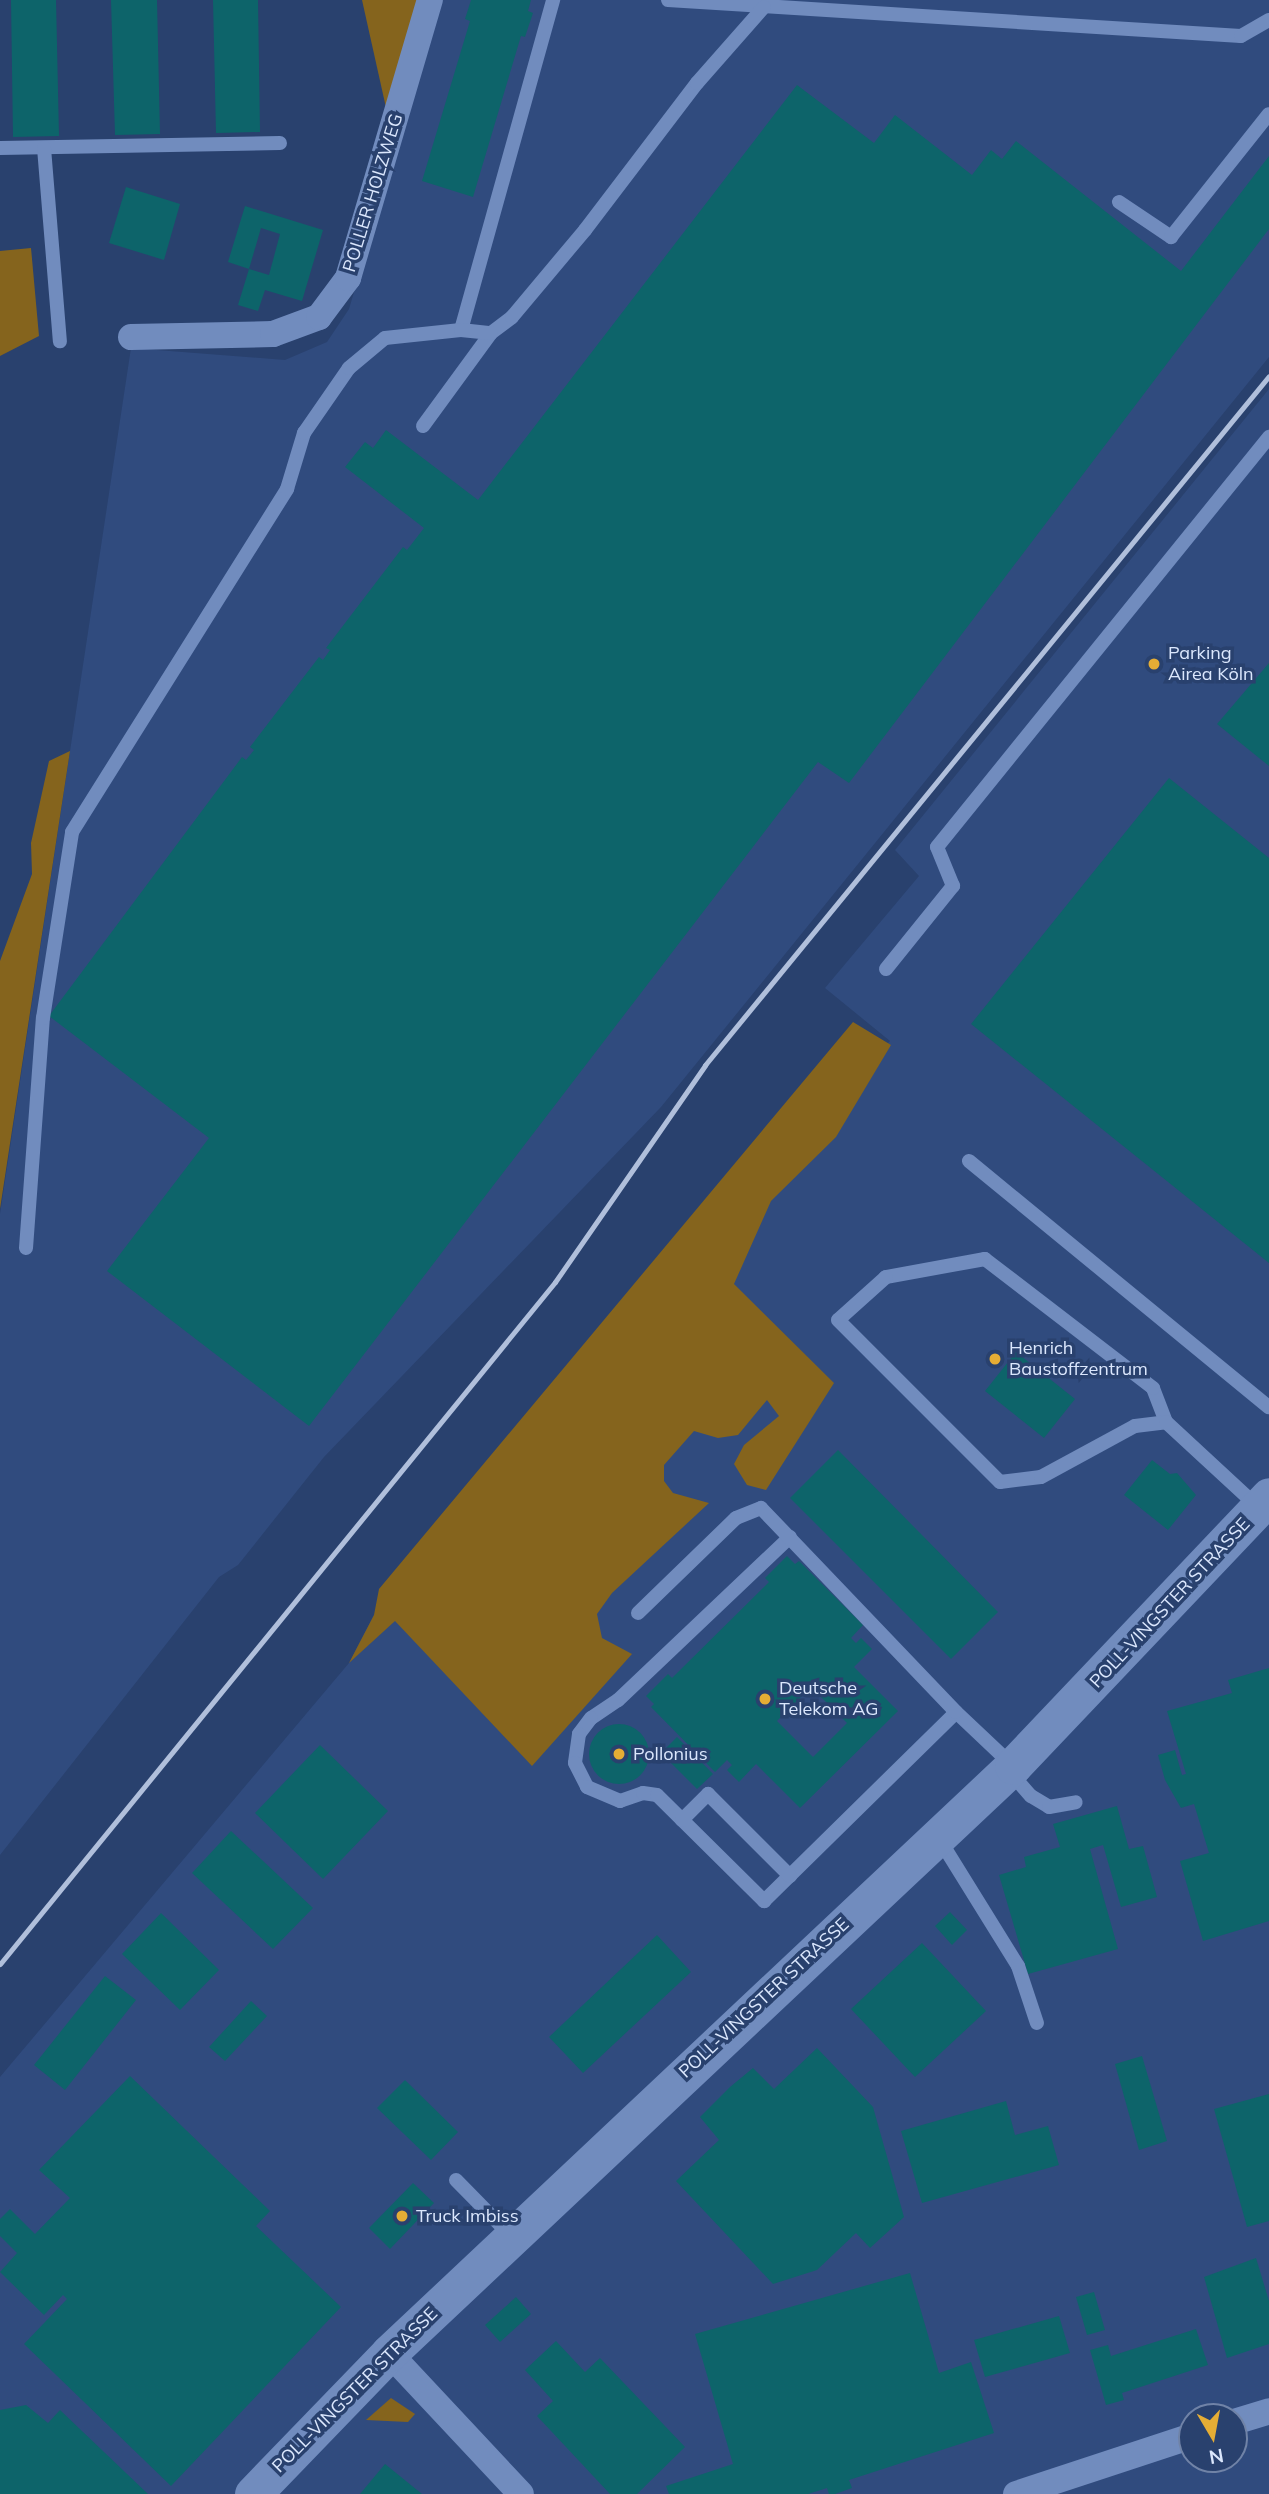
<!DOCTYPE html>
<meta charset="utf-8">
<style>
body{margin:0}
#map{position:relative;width:1269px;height:2494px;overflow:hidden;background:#29416e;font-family:Mulish,sans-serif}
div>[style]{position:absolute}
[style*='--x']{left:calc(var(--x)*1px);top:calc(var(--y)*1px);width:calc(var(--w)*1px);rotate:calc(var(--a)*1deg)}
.built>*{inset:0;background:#304b7e}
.green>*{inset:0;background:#85641d}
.building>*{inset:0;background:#0d646a}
.round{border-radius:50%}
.lane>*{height:14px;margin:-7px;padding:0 7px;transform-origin:7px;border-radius:7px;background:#718cbe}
.street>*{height:26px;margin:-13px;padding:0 13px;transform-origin:13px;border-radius:13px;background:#718cbe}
.secondary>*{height:37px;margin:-18.5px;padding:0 18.5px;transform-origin:18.5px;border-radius:18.5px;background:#718cbe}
.rail>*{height:5px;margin:-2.5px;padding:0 2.5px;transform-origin:2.5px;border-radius:2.5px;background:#b0bfdb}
.dots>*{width:19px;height:19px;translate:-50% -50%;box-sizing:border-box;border:4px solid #29416e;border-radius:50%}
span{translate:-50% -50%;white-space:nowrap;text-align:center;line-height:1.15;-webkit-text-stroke:7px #29416e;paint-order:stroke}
.street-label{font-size:18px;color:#dbe7fd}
.poi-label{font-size:18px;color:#dbe7fd}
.left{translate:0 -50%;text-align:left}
.north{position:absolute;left:1178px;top:2403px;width:70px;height:70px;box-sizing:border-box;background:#29416e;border:2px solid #7083a7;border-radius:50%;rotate:170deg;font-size:19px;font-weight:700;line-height:28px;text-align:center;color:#dbe7fd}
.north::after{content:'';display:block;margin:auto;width:24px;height:32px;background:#e5ad35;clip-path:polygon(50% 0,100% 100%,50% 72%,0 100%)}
</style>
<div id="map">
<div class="built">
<i style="clip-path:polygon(441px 0,1269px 0,1269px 357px,661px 1107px,324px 1457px,238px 1565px,219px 1577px,0 1855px,0 1214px,131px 348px,285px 360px,327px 342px,349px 309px)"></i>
<i style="clip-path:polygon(evenodd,1269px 389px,1269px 2494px,0 2494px,0 2077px,349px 1663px,374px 1615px,491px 1465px,890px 1041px,825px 988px,919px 876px,895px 850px,1269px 389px,1192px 2417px,1234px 2417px,1234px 2459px,1192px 2459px,1192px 2417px)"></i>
</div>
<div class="green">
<i style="clip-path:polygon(362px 0,441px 0,395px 148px)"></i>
<i style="clip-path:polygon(31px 248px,39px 336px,0 356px,0 251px)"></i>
<i style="clip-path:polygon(70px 751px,0 1209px,0 961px,32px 874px,31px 843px,49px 761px)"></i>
<i style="clip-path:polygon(853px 1022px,891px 1045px,836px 1137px,771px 1201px,734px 1284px,834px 1383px,766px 1490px,747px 1485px,734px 1464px,744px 1445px,779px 1416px,767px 1400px,738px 1435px,718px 1438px,694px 1431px,664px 1465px,664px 1481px,673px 1493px,709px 1503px,612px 1593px,597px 1614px,602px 1638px,632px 1654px,532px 1766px,395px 1621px,349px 1663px,374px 1615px,379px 1589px)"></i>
<i style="clip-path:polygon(391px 2398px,415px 2414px,408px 2422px,366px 2420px)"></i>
</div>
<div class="building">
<i style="clip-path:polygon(11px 0,56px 0,59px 136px,13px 137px)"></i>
<i style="clip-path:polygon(111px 0,157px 0,160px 134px,115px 135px)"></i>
<i style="clip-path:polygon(213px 0,258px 0,260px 132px,216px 133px)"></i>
<i style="clip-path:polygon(471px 0,531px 0,528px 11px,533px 13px,525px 37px,521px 36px,473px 197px,422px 181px,470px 21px,465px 19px)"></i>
<i style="clip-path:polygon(797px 85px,874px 143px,895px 115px,972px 175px,991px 150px,1002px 159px,1016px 141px,1181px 271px,1269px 156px,1269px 229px,849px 783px,818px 762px,309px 1426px,107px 1271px,209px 1138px,49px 1016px,242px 757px,246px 760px,254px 750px,250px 747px,319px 657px,323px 660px,330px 650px,326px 648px,403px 547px,407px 550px,424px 528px,345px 467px,365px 442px,373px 448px,386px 430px,478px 500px)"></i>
<i style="clip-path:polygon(126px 187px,180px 204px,164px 260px,109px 243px)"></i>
<i style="clip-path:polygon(evenodd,245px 206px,323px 230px,302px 301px,265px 290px,258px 311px,238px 305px,249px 269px,228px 262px,245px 206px,261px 228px,280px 234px,269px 275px,249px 269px,261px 228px)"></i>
<i style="clip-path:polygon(1269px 663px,1269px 766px,1217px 724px)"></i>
<i style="clip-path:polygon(1169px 778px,1269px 858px,1269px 1263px,971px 1024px)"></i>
<i style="clip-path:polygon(1016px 1352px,1075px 1399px,1044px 1438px,985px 1391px)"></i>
<i style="clip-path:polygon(838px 1450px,998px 1612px,951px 1659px,790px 1498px)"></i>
<i style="clip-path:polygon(1152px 1460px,1170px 1474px,1177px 1473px,1196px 1495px,1168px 1530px,1124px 1495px)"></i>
<i style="clip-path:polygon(evenodd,787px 1556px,795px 1564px,799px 1561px,863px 1625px,851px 1638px,856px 1643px,861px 1638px,872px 1649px,854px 1667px,898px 1711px,800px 1808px,756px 1764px,739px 1782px,727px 1770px,732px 1765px,727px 1760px,715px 1772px,651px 1707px,654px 1704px,646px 1696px,668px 1674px,672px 1678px,769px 1582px,765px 1578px,787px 1556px,811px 1687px,847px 1723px,813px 1757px,777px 1721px,811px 1687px)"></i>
<i style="clip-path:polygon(1269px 1668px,1269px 1921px,1203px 1941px,1180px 1861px,1209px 1853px,1194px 1804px,1181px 1808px,1165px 1780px,1158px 1755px,1175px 1750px,1182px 1775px,1186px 1774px,1167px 1711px,1232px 1693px,1228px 1680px)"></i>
<i class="round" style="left:589px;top:1724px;width:60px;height:60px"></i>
<i style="clip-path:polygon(677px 1737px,713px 1774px,697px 1789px,661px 1753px)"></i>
<i style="clip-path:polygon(320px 1745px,388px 1811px,323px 1879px,255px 1813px)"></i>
<i style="clip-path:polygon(1117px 1806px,1129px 1849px,1143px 1846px,1157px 1897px,1121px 1907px,1103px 1845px,1090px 1849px,1118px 1949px,1028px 1974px,999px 1875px,1026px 1867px,1024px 1857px,1060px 1847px,1053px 1824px)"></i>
<i style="clip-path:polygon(231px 1831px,313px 1908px,273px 1949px,192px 1873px)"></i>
<i style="clip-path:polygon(950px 1912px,967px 1930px,952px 1945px,935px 1926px)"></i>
<i style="clip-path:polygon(161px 1913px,219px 1970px,180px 2010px,122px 1954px)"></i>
<i style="clip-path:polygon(657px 1935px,691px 1972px,583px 2073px,549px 2037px)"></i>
<i style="clip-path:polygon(922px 1943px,986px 2011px,915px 2077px,851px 2009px)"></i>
<i style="clip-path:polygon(105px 1976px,136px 2000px,65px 2090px,34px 2065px)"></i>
<i style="clip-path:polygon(251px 2001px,267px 2016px,225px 2061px,209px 2047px)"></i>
<i style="clip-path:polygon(817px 2048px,873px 2107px,904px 2217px,870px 2248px,856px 2233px,817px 2270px,773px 2284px,676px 2181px,719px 2140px,700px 2117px,730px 2087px,753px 2068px,774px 2089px)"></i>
<i style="clip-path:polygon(1142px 2056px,1167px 2141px,1139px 2150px,1115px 2064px)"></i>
<i style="clip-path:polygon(130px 2076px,270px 2211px,256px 2226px,341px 2307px,171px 2486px,24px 2344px,67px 2299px,63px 2295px,44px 2315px,0 2272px,17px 2253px,0 2236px,0 2219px,10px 2209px,35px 2234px,70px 2198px,39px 2170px)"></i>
<i style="clip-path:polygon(405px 2080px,458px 2132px,431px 2160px,377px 2108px)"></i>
<i style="clip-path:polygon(1269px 2094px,1269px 2221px,1247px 2227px,1214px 2109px)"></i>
<i style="clip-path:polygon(1006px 2101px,1015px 2135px,1048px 2126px,1059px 2165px,922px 2203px,901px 2131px)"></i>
<i style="clip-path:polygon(413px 2183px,434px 2203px,390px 2249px,369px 2228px)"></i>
<i style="clip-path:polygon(1256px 2258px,1269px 2301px,1269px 2344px,1227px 2358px,1204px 2277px)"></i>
<i style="clip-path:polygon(910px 2273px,939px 2373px,971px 2362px,994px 2433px,849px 2480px,852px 2488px,835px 2494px,829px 2494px,827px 2488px,808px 2494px,669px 2494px,666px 2486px,733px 2464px,695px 2334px)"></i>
<i style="clip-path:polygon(1094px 2292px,1105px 2330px,1087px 2335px,1076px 2297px)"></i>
<i style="clip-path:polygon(516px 2297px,531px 2314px,500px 2342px,485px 2325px)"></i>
<i style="clip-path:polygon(1059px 2316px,1070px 2353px,985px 2377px,974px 2340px)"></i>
<i style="clip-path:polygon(1196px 2329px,1208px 2365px,1122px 2393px,1124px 2400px,1106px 2405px,1090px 2350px,1108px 2345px,1111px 2356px)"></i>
<i style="clip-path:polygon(556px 2341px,585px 2372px,600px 2358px,685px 2447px,637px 2494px,610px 2494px,537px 2416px,553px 2401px,525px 2370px)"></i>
<i style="clip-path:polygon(26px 2405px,48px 2423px,60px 2410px,148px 2494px,0 2494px,0 2410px)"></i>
<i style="clip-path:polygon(385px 2464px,422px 2494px,360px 2494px)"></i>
</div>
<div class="lane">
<i style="--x:668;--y:0;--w:574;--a:3.6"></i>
<i style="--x:1241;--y:36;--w:32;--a:-30"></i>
<i style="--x:0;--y:148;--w:280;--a:-1"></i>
<i style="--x:44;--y:148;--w:194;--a:85.3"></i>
<i style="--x:1119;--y:202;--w:63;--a:33.9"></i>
<i style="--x:1171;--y:237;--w:157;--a:-51.5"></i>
<i style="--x:461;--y:330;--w:343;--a:-74.4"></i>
<i style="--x:423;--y:426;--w:115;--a:-53.8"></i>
<i style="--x:491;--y:333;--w:26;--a:-37"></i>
<i style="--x:512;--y:317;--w:114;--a:-50"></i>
<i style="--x:585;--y:230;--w:185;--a:-52.7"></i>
<i style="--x:697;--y:83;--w:101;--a:-48.6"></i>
<i style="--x:886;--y:969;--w:107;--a:-51.1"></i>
<i style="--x:953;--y:886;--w:42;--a:-112.3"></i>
<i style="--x:937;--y:847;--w:528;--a:-51"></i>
<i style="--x:969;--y:1161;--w:388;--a:39.4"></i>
<i style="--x:26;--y:1248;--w:231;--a:-85.8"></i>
<i style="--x:43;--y:1018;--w:188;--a:-81.1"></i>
<i style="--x:72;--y:832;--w:405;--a:-57.9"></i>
<i style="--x:287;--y:489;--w:59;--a:-73.1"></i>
<i style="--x:304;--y:433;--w:79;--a:-55.3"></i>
<i style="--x:349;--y:368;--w:47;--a:-39.8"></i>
<i style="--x:385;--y:338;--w:76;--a:-6"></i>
<i style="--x:461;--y:330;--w:30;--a:6"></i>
<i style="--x:1166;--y:1422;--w:36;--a:-111"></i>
<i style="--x:1153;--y:1388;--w:212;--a:-142.5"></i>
<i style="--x:985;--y:1259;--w:101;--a:169.7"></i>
<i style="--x:886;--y:1277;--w:64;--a:138.1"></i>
<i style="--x:838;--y:1320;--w:229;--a:45"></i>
<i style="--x:1000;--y:1482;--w:41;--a:-7"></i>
<i style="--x:1041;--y:1477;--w:107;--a:-28.5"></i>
<i style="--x:1135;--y:1426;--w:31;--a:-7"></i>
<i style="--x:1166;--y:1422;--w:125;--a:42.7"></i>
<i style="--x:790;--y:1537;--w:237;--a:136.5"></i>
<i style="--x:618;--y:1700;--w:32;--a:146"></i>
<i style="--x:591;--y:1718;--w:20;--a:127"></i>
<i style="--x:579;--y:1734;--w:29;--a:98"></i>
<i style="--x:575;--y:1763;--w:27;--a:63"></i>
<i style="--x:587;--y:1787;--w:36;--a:23"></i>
<i style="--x:620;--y:1801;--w:24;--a:-19"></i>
<i style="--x:643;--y:1793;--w:14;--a:8"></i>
<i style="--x:657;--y:1795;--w:151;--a:44.7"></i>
<i style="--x:764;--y:1901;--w:269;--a:-44.5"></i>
<i style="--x:956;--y:1712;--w:77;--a:43.4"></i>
<i style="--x:638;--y:1613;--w:136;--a:-44.1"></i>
<i style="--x:736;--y:1518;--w:27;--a:-22"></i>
<i style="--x:761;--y:1508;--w:282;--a:46.3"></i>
<i style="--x:1009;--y:1771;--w:33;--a:49"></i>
<i style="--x:1031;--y:1796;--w:21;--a:31"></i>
<i style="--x:1049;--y:1807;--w:27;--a:-10"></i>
<i style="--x:682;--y:1820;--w:37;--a:-45"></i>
<i style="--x:708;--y:1794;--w:116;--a:45"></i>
<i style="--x:938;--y:1837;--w:152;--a:58.2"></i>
<i style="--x:1018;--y:1966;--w:60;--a:71.6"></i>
<i style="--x:456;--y:2180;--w:78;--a:45.5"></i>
</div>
<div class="street">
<i style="--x:131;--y:337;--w:142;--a:-1.2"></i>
<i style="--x:273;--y:334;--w:49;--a:-20.3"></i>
<i style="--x:319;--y:317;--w:49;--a:-53.4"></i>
<i style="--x:348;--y:278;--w:290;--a:-73.6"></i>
<i style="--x:389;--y:2353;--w:193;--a:46.9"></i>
<i style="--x:1234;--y:2422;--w:37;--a:-17"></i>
<i style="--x:1016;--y:2494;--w:185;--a:-18.2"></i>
</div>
<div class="secondary">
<i style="--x:253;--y:2494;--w:196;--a:-46"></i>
<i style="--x:389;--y:2353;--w:857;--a:-43.25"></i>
<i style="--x:1013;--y:1766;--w:372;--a:-46.5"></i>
</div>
<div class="rail">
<i style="--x:0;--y:1964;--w:879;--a:-50.86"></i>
<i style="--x:555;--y:1282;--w:264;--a:-55.3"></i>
<i style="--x:705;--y:1065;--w:890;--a:-50.7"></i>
</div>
<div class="dots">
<i style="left:1154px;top:664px;background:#e5ad35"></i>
<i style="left:995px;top:1359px;background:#e5ad35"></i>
<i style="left:765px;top:1699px;background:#e5ad35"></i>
<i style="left:619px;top:1754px;background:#e5ad35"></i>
<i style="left:402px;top:2216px;background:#e5ad35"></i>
</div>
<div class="street-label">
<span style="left:373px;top:193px;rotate:-73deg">POLLER HOLZWEG</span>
<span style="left:1170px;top:1603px;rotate:-47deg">POLL-VINGSTER STRASSE</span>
<span style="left:764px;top:1998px;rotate:-43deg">POLL-VINGSTER STRASSE</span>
<span style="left:355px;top:2390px;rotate:-45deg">POLL-VINGSTER STRASSE</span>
</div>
<div class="poi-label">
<span class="left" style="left:1168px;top:664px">Parking<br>Airea Köln</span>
<span class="left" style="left:1009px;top:1359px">Henrich<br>Baustoffzentrum</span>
<span class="left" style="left:779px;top:1699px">Deutsche<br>Telekom AG</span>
<span class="left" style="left:633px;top:1754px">Pollonius</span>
<span class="left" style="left:416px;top:2216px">Truck Imbiss</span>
</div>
<div class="north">N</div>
</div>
